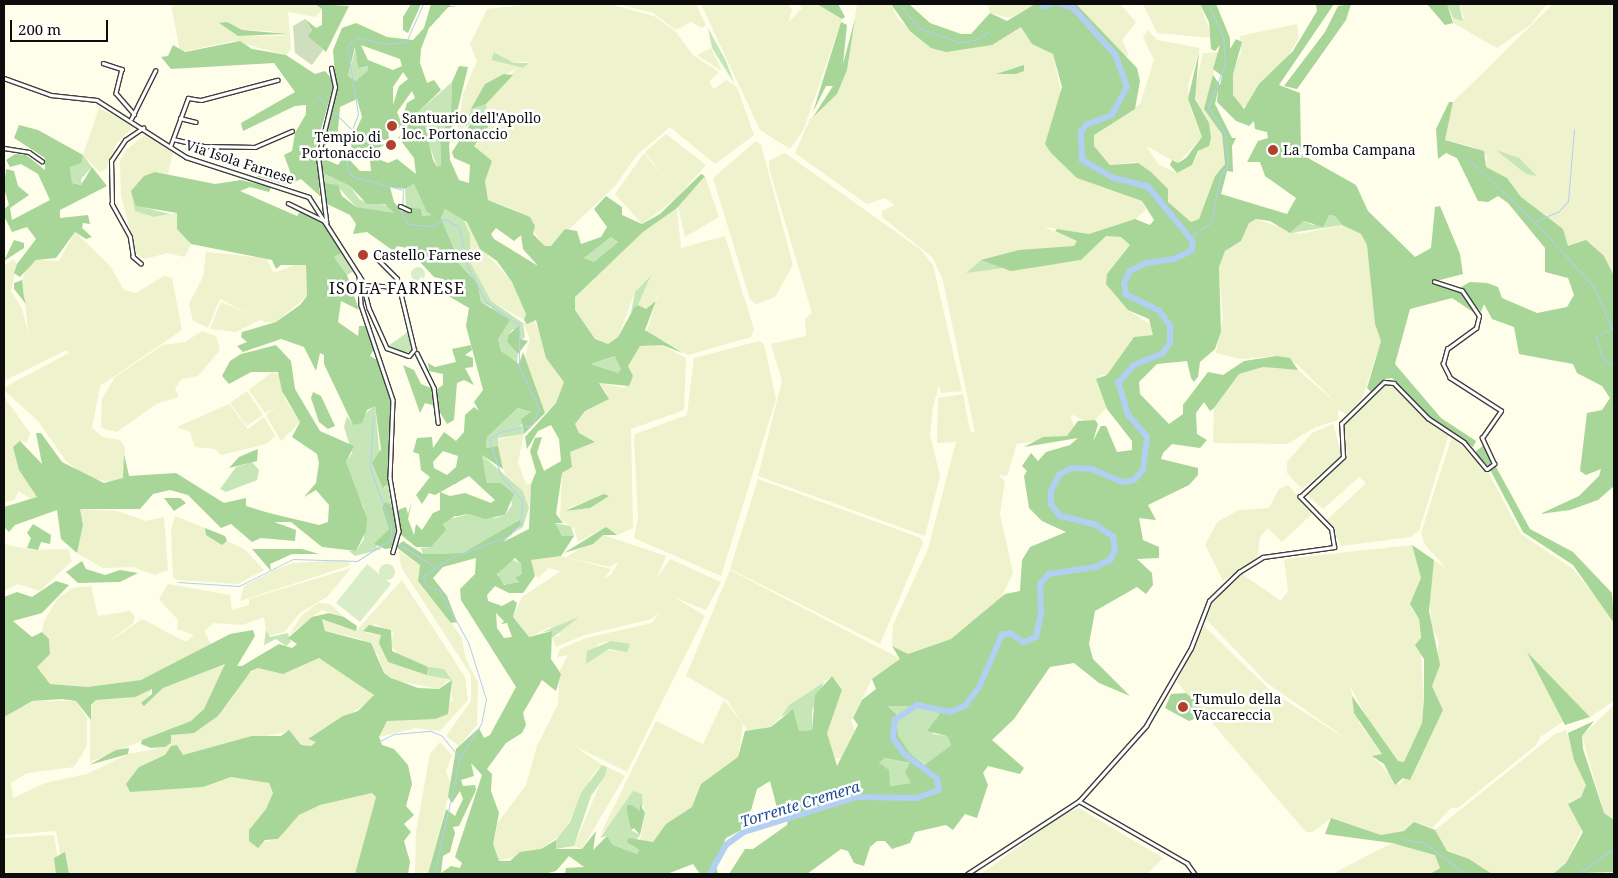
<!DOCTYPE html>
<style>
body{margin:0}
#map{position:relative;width:1618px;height:878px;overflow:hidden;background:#fefeeb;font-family:"Noto Serif",serif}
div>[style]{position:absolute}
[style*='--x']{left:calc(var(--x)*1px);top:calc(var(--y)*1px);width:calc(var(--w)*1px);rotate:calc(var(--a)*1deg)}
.farmland>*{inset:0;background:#eef2cd}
.green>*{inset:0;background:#c7e6b8}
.round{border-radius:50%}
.forest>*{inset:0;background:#a8d598}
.cemetery>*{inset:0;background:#cedebf}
.pitch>*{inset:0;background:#daedc9}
.stream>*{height:1px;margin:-0.5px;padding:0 0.5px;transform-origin:0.5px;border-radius:0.5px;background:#b3cff2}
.river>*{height:5.5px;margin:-2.75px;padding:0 2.75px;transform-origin:2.75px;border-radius:2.75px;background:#b3cff2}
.roads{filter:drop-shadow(1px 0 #3f3f3f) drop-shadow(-1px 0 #3f3f3f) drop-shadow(0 1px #3f3f3f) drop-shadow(0 -1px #3f3f3f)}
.street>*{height:2.5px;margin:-1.25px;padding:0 1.25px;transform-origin:1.25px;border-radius:1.25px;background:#fff}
.dots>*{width:14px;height:14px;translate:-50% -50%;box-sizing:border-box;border:2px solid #fff;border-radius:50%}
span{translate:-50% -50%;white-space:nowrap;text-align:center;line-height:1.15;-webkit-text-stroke:5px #fff;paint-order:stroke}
.poi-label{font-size:14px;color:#0c0c0c}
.left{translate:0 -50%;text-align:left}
.right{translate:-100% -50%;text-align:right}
.street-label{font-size:14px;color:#0c0c0c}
.water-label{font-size:15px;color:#1d4a95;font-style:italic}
.quarter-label{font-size:16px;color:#0c0c0c;letter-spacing:1px}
.frame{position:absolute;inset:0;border:5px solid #0c0c0c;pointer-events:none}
.scale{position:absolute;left:10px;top:20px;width:98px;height:22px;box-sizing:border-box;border:2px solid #0c0c0c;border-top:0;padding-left:6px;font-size:15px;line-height:18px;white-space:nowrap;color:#0c0c0c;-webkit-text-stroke:4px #fff;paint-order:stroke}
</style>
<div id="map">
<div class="farmland">
<i style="clip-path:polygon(evenodd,171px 4px,315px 4px,322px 9px,316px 17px,288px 12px,291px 49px,286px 55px,234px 41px,180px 52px,171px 4px,227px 23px,242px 30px,270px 31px,285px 36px,238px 36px,220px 24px,227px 23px)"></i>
<i style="clip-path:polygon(evenodd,533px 4px,609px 4px,654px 16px,675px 31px,693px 55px,719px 72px,709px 82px,714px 89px,726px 80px,737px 87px,754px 135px,715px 164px,670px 127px,637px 155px,614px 187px,551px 246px,545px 246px,517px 211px,488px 200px,485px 180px,492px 161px,474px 146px,488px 127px,486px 104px,516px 69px,485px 84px,460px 136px,450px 141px,457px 133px,463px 94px,477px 61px,470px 44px,487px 9px,533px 4px,495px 52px,514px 63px,529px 61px,523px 68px,501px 63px,490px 59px,495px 52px)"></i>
<i style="clip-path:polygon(618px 4px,696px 4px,706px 25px,702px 28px,691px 22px,676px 30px,653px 13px)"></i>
<i style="clip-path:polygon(701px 4px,788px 4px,792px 10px,788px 23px,802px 8px,798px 4px,817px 4px,842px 19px,803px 131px,790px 149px,760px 130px)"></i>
<i style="clip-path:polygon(857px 4px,891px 4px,898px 19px,931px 48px,995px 41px,1021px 26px,1032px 44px,1053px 54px,1062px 98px,1049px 136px,1077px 178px,1142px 201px,1146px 210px,1135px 219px,1089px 234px,1044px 227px,1078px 241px,1074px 246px,981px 260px,967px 272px,1072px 262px,1081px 260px,1105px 236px,1121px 237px,1132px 247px,1119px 261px,1128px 310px,1154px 327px,1153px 335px,1134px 337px,1107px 376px,1101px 374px,1097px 383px,1107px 407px,1095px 420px,1085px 421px,1073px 415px,1070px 416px,1076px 430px,1067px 436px,1017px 444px,1007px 476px,998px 475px,1005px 481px,1000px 514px,1013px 573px,1000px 600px,951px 639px,908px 654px,892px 646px,893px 625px,928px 549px,956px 442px,937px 443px,938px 398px,963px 394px,970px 431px,975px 433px,943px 281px,933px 258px,882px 217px,882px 211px,895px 205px,885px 198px,867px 204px,795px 153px,810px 119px,837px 94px,847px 70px)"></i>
<i style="clip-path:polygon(988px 4px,1035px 4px,1010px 18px,990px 13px)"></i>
<i style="clip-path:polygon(1076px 4px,1120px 4px,1136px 22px,1122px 40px,1129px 56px,1123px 55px)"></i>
<i style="clip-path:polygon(1143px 4px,1200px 4px,1212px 38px,1157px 33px)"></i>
<i style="clip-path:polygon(1459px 4px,1547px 4px,1530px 25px,1497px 48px,1453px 23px,1453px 18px,1465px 19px)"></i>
<i style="clip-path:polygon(1553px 4px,1614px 4px,1614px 276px,1604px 256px,1582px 242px,1568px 247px,1563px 229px,1521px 197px,1507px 178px,1486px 167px,1487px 156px,1474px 147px,1445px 140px,1453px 102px)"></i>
<i style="clip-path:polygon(1297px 24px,1299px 38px,1287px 57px,1259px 84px,1252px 102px,1240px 108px,1233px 95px,1233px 70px,1241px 53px,1240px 36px)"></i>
<i style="clip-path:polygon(1148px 30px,1157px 40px,1200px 48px,1188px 85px,1190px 107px,1202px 137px,1178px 163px,1146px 146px,1159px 165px,1177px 173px,1192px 165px,1210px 133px,1194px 93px,1203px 53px,1219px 52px,1205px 109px,1222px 134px,1225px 164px,1215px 175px,1199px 219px,1191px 222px,1168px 202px,1162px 183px,1151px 172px,1134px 162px,1111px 165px,1094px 146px,1094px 135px,1140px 104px,1154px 60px,1143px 37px)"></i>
<i style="clip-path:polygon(711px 48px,721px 69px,720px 70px,697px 55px)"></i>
<i style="clip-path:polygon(99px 108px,135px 126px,116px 144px,107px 168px,100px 172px,83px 155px)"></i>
<i style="clip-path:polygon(146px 134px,173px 153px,168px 174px,155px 172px,154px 217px,176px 213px,180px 218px,177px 229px,191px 244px,185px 257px,167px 253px,145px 259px,136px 254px,121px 195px,120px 161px,126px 150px)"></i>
<i style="clip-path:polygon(666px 134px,706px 165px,679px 195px,666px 179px,679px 196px,642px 224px,615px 194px,644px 153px,666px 179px,645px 152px)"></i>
<i style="clip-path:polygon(756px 141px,761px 145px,793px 265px,775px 297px,756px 304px,750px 299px,713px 178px)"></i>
<i style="clip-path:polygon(785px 153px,921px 250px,933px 265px,962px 391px,941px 393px,939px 385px,933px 407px,930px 435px,940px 476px,925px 536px,758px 476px,782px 381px,771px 344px,806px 336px,805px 319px,812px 313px,770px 172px,769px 161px)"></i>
<i style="clip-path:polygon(705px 176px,719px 217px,685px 237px,678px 207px)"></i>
<i style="clip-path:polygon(677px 208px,681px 248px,725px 236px,754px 329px,751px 337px,688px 355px,647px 331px,659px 292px,653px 305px,646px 309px,638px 305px,650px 275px,635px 292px,618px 337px,608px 344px,595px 339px,575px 310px,575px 297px,643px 232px)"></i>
<i style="clip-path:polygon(463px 219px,475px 232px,476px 242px,512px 282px,526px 314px,524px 320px,491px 301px,485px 291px,471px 264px,470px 234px)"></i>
<i style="clip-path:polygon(1256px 219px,1300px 234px,1342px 225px,1361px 234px,1367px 245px,1375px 324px,1381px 341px,1362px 399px,1347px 414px,1338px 410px,1338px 420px,1316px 427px,1287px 444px,1213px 443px,1214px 408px,1239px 374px,1263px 367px,1298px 370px,1336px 403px,1297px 364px,1277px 356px,1241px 359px,1216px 353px,1223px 319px,1219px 267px,1225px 251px,1241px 241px,1249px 222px)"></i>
<i style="clip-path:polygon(75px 232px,110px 266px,124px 290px,136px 293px,164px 276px,172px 278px,182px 330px,100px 386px,92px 428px,102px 437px,120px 440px,125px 448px,123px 478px,113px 482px,89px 478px,66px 461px,38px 421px,5px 391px,5px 387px,69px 353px,66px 350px,4px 381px,4px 266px,13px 259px,17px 264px,11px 291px,22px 308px,29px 337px,22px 280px,27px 268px,37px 260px,59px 261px)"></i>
<i style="clip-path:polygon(206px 252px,266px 258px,274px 273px,297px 264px,306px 265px,307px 296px,276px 322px,265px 322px,220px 299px,208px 328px,193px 321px,189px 304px,203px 277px)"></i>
<i style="clip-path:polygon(221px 302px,240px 310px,262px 319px,236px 332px,210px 329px)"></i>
<i style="clip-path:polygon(534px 319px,549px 360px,564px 382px,556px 403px,545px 413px,524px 360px,530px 339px,523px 323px)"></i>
<i style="clip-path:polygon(202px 331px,216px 336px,220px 350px,198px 376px,181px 379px,175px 389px,179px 397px,156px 404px,117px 432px,101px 428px,102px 399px,115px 377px,163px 345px,185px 342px)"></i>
<i style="clip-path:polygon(759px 341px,764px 344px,776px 399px,721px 576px,634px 538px,638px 518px,634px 439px,635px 434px,687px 415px,694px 358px)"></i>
<i style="clip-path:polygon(evenodd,662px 345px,686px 358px,684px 410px,631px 429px,633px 528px,617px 535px,600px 530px,578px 542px,574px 528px,560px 519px,562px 473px,572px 467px,569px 452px,595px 442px,579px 433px,575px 424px,585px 411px,606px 401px,607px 393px,599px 383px,625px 388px,627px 366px,640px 346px,662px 345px,609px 496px,590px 508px,565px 511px,572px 506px,609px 496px)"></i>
<i style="clip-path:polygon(272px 372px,280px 375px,285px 399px,300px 422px,281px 441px,266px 415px,276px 407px,265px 413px,249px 390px)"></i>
<i style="clip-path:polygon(1384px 384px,1394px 385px,1427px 419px,1449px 434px,1419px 531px,1410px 537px,1342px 546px,1326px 521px,1366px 483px,1359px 477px,1323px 509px,1307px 495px,1347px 454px,1344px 421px)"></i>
<i style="clip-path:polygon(247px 391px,263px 415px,247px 426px,230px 403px)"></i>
<i style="clip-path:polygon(4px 397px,30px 433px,27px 442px,20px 441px,19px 470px,37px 497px,32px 499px,18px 491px,15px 499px,4px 503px)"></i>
<i style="clip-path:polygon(229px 404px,248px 429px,264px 417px,275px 436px,266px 444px,221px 455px,215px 449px,195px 447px,190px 432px,177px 427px)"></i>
<i style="clip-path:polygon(1333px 424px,1342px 456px,1302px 489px,1287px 473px,1287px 462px,1312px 433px)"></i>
<i style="clip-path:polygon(524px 434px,518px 462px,526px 484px,531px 484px,529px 508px,523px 491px,505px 474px,496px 440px)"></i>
<i style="clip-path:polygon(1452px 436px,1488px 472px,1521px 534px,1573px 569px,1608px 612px,1614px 623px,1614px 701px,1590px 717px,1529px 654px,1564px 721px,1540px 737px,1536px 745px,1458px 808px,1451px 808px,1432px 828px,1414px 822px,1404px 831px,1381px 835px,1331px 818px,1313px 832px,1306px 832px,1177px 682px,1204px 626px,1271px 691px,1351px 742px,1267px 683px,1204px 617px,1210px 605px,1242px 574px,1281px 601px,1288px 591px,1284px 559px,1412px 545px,1421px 578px,1411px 607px,1419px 619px,1424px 700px,1422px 723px,1404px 762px,1398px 761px,1371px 725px,1350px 686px,1359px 722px,1382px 754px,1373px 757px,1400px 785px,1443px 710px,1432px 686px,1439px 642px,1432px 627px,1429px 592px,1434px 560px,1446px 568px,1425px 545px,1421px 533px)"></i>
<i style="clip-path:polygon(758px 479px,921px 538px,923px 543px,880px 644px,730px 569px)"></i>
<i style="clip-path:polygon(1288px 485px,1313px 513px,1282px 542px,1268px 528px,1260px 537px,1257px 559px,1223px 581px,1205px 545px,1217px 522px,1239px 510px,1269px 508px,1279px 489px)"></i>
<i style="clip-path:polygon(80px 509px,117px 511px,146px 521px,164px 517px,168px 570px,155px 575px,133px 567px,103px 568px,77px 553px,83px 525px)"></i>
<i style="clip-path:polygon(175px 516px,205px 528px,222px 545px,227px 541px,244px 549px,264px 570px,238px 584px,177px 580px,173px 577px,171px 530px)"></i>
<i style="clip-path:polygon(evenodd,603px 535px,666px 556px,656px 579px,670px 559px,721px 582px,706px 610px,674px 597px,705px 616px,627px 772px,573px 745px,602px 765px,593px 774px,564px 832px,541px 849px,499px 861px,493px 844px,497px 824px,526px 785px,537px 746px,558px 704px,560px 671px,568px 655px,557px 657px,560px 649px,586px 638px,652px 623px,660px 611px,652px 619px,585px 635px,556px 647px,552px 638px,561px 635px,550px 627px,529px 637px,513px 617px,522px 597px,561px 571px,549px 568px,538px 578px,530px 569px,531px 560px,561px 556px,611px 569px,604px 579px,611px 575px,619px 561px,610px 567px,566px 557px,603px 535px,611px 641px,621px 643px,617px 651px,605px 650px,586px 664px,598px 644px,611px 641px)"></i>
<i style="clip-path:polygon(4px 544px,32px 550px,68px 549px,72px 561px,40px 591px,18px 584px,4px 591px)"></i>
<i style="clip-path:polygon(399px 551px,420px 565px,418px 577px,462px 638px,465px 657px,478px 683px,477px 725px,459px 746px,446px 736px,471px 701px,471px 675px,401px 567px)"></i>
<i style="clip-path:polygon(347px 560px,351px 565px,240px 601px,244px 586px,277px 569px,294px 563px)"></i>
<i style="clip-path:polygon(351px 568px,327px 597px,301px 612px,284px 632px,267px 636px,264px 617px,242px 625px,214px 623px,204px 631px,212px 646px,141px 680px,87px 687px,50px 684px,37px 667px,50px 654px,49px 639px,42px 632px,44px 621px,58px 598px,73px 588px,91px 586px,98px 616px,130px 611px,135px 617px,133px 623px,103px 646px,142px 619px,186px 642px,194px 635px,177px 629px,178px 620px,159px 599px,168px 584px,230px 595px,232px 610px,249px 605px,249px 599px)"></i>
<i style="clip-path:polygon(730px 570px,901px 659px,872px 679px,851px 721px,855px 731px,841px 758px,832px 759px,828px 745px,827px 733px,842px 690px,832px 676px,795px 701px,771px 727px,747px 730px,727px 700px,686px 676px)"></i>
<i style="clip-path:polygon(402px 580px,465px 677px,468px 700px,440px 731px,415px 728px,379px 737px,387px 721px,416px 717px,453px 701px,449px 674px,402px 659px,390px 644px,394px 633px,375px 624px,366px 633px,381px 635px,388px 662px,448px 680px,439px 689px,398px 681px,384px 673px,378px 655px,361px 639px,325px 631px,322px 618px,356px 631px)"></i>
<i style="clip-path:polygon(318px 603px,330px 604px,344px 617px,322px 610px,289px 635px,302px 615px)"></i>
<i style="clip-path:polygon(319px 658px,372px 693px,373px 699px,309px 739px,316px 742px,311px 746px,301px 745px,289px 731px,183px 755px,177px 745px,171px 746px,165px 755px,139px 767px,130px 792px,203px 787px,231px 777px,269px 783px,273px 793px,266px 809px,249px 830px,260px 843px,278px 839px,299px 815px,320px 805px,372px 793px,376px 797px,355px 874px,64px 874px,56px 831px,4px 835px,4px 717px,20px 706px,32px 701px,76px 701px,87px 718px,87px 746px,74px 767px,27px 773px,11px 783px,13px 798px,45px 783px,87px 774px,128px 754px,165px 747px,171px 743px,171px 735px,225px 707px,245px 676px,258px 668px,283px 674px)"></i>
<i style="clip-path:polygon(225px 664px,209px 705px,191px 721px,90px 762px,90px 709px,96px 700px,134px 697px,152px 688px,144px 706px,163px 688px)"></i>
<i style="clip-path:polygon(724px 700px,743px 724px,738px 757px,723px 772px,711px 776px,692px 807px,666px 824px,653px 842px,644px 842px,640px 840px,645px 813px,642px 794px,600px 835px,656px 721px,703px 744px)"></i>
<i style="clip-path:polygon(1614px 705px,1614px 820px,1604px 813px,1582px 736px)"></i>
<i style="clip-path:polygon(1566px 730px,1586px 785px,1581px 797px,1569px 802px,1583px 827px,1566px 863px,1553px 874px,1492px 874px,1442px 847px,1435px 830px,1555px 734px)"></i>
<i style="clip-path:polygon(440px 742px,452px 755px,446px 771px,451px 786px,428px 874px,415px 874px,416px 832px,430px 754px)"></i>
<i style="clip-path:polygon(607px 767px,625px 776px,582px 849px,574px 846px)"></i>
<i style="clip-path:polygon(1079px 808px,1163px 858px,1147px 874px,981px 874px,1065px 813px)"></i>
<i style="clip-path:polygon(54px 835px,60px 874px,4px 874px,4px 838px)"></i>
<i style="clip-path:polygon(1392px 843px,1424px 850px,1435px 855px,1440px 868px,1430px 874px,1332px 874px)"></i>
</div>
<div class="green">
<i style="clip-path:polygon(1447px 4px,1459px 4px,1463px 21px,1453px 18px)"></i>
<i style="clip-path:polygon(708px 28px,726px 61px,734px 83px,712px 48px)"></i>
<i style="clip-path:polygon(356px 47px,358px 68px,368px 66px,368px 70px,356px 81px,348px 76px)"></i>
<i style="clip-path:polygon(494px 52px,514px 63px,529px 63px,523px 68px,491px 60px)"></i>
<i style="clip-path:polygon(452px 82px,451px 110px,440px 139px,441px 165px,437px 167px,418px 112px)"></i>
<i style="clip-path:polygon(486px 104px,489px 122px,473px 120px,465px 128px,471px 109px)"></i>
<i style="clip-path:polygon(1496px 150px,1519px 158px,1537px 176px,1526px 174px)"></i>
<i style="clip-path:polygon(83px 155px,92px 167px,81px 179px,82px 185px,72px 183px,70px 167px)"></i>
<i style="clip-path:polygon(323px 173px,350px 186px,360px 200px,391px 206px,394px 216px,356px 207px,340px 189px,324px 183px)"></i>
<i style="clip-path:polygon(414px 184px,428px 212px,433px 215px,422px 216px,417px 209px,406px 207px,405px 189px)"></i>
<i style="clip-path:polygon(131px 191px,137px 206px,170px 214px,154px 217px,135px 211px)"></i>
<i style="clip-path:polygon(445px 209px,463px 219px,470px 234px,471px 264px,491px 301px,523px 323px,525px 337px,521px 341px,513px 329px,508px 335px,507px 342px,518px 354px,517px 363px,501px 351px,498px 339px,503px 330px,491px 307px,481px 302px,478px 284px,452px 256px,454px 249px,441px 218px)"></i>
<i style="clip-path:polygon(1329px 215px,1335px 216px,1342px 225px,1290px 233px,1304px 221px,1313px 225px)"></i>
<i style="clip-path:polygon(611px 237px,618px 242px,594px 262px,584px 258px)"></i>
<i style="clip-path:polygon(342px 253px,354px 271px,347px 275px,334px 257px)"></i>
<i style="clip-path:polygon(981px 260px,996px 261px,1005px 268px,966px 273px)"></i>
<i style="clip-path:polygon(651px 275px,638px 305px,631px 313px,635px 292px)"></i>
<i style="clip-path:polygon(408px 332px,413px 351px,401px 354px,388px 346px)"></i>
<i style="clip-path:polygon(616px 356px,621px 369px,618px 373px,591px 364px)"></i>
<i style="clip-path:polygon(375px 405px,382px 480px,384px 488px,388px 484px,391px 504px,385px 502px,382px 507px,389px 529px,376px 547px,382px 549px,355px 556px,349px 551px,356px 551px,364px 539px,364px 508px,350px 478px,346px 462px,352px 453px,344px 427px,347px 416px,353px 425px)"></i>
<i style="clip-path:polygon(518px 408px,531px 412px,521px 425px,524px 434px,498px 438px,498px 446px,486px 448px,487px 437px)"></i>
<i style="clip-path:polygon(482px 455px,523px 491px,529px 508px,523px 527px,516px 532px,521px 526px,504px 531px,463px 553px,423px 554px,421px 548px,431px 547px,446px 520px,469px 514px,496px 518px,505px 515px,512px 505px,511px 499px,487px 483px)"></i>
<i style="clip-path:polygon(252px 462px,259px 470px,257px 480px,226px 492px,220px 489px,236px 467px)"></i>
<i style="clip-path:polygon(554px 523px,571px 526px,574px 536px,562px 536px)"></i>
<i class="round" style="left:498px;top:560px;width:26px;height:26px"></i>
<i style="clip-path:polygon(579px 617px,552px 638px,552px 631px,542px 632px)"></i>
<i style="clip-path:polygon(266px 630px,270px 637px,288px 633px,291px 642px,286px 646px,276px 639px,264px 645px)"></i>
<i style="clip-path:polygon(611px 641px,630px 644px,627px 652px,609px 649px,586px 664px,587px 651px)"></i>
<i style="clip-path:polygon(428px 667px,444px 669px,452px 680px,427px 675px)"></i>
<i style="clip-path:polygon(824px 682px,812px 711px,812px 730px,799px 731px,793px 710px,781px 717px,789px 705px)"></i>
<i style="clip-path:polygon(888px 706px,925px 707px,940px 714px,933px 734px,947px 736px,951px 745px,926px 765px,910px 753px,898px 735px,897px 715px)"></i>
<i style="clip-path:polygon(885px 758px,910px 763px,911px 783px,890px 786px,879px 763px)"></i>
<i style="clip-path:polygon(602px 765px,607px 767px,605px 776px,591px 796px,574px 846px,556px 849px,556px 840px,570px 822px,581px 793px)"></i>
<i style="clip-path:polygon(633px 791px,642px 794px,643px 804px,640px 811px,627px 806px,631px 830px,640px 835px,632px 846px,639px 850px,637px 854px,613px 845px,607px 836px,600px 838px)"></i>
</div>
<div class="forest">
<i style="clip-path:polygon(315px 4px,349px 6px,326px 52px,307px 36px,312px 30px,305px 19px,316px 28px,322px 25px,322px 9px)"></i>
<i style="clip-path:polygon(411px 4px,421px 4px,408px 33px,403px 30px,403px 17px)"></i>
<i style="clip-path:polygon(evenodd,431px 4px,451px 4px,429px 28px,421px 49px,420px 63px,427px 83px,434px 80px,441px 90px,418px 112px,423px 118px,433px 160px,437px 167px,441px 165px,440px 139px,451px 111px,452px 82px,459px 66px,468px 67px,449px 145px,450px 160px,459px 180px,469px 183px,470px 165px,454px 158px,452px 152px,473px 120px,481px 124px,487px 120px,488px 127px,474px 146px,492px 161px,485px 181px,488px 200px,530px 217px,535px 226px,533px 234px,545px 246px,551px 246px,565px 229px,577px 231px,581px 244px,601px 237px,607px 227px,594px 209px,606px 196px,622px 207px,622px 215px,642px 224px,660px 214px,701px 174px,705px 176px,677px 208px,643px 232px,575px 297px,575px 310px,595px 339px,608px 344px,618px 337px,634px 308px,638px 305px,646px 309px,656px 301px,645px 330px,683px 353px,662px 345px,640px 346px,628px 366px,633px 376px,629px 386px,599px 383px,609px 399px,585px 411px,575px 424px,579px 433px,595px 442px,570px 452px,572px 467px,562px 473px,556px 514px,563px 523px,555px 523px,562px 536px,574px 536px,561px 556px,531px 560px,535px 576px,523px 593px,509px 593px,495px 586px,487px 595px,488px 601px,502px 606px,513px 600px,517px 603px,513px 617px,529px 637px,552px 631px,551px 659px,561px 674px,556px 691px,542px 680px,523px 713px,526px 725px,522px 733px,506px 743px,487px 769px,492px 774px,491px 791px,499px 813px,493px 844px,499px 861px,510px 861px,520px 852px,541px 849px,556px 840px,556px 849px,582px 849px,596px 831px,593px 850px,607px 836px,613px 845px,637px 854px,639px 850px,627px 842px,629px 838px,653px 842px,666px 824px,692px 807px,701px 784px,738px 757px,745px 731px,771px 727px,793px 709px,799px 731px,812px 730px,815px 695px,832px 676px,842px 690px,827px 733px,837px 766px,858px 725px,853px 718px,862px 700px,876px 689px,872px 679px,900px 659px,892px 646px,908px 654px,951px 639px,1005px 594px,1020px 591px,1022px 560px,1030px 547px,1066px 532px,1042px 521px,1029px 508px,1024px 476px,1027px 471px,1022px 466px,1031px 453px,1038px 461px,1046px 452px,1070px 445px,1078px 438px,1024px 447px,1043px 437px,1067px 436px,1078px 421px,1095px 420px,1098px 424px,1093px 441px,1101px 426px,1106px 426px,1117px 452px,1132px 450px,1132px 441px,1107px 409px,1096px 379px,1107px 375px,1134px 337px,1153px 335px,1149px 319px,1128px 310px,1106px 284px,1107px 274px,1130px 245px,1121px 237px,1106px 236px,1081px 260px,1011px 271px,981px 260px,1019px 250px,1074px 246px,1077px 241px,1055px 231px,1057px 229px,1089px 234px,1135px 219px,1150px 225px,1154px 220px,1142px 201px,1077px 178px,1051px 153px,1045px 144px,1062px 87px,1053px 54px,1032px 44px,1021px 27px,992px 45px,946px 52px,931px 48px,910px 31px,891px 4px,909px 4px,930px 23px,961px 34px,971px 34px,990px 13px,1007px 21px,1035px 4px,1076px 4px,1137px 68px,1140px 81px,1135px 109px,1094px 135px,1094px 146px,1110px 165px,1138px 163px,1151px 172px,1168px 189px,1168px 202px,1191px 222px,1199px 219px,1215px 176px,1225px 164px,1222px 134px,1204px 109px,1213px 75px,1220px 85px,1222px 76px,1213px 69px,1220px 45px,1215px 51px,1211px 49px,1209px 22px,1200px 4px,1216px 4px,1230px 38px,1230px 49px,1236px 39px,1242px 42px,1233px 74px,1233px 95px,1244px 109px,1259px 84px,1293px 51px,1317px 11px,1316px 4px,1334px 4px,1279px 85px,1300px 93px,1301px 154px,1356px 185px,1368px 211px,1415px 257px,1431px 248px,1435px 207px,1440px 206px,1460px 254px,1463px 274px,1436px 281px,1460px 291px,1476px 314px,1452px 298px,1410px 309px,1395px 364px,1441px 418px,1476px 441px,1473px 447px,1429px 416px,1392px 378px,1385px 379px,1372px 393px,1367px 388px,1381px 341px,1375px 324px,1367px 245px,1361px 234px,1342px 225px,1335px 216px,1329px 215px,1323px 227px,1304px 221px,1290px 233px,1270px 221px,1256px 219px,1249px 223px,1241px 241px,1225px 251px,1219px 267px,1221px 332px,1215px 349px,1200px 362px,1198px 377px,1194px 382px,1191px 378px,1187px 361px,1157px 364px,1139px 382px,1140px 394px,1169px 424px,1183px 414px,1183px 405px,1208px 372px,1223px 375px,1244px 361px,1277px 356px,1290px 358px,1298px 370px,1263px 367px,1239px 374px,1214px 408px,1210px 411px,1204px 402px,1196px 413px,1197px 434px,1207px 440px,1200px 448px,1172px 444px,1163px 453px,1161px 459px,1198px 468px,1198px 475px,1189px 485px,1148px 505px,1156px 520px,1139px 518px,1143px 540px,1159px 547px,1159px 558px,1137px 559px,1152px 573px,1153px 585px,1146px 594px,1137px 587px,1095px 611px,1089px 644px,1093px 659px,1130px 696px,1099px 683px,1074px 663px,1050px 667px,1014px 719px,992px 740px,1024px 768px,1020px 774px,988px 766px,983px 773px,988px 785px,977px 818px,965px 814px,953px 830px,946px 825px,915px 832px,910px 843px,892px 849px,885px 841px,877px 841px,870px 847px,864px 866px,854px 863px,848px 851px,841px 849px,807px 874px,729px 874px,745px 849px,753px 849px,787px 825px,789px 815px,777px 808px,770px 781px,757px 789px,750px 814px,753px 824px,726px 838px,715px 862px,718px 874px,700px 874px,693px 864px,667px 874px,565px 873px,566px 868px,584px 867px,569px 856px,556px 871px,544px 874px,428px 874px,446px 809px,455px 816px,463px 799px,460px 791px,452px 803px,448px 797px,456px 749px,479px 728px,484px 738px,490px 735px,516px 687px,461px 600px,460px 589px,475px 574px,476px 558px,443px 567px,433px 578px,447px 596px,457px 622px,451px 623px,418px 581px,420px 565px,396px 547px,403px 541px,423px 554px,463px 553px,520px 520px,521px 526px,503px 542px,529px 529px,531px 484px,536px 472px,530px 451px,535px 438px,542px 437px,537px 453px,544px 471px,561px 461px,559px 439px,551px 425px,538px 431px,527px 449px,525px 437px,556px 403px,564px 382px,546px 358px,536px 320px,527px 324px,524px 320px,526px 314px,512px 282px,497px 261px,480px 249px,467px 222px,445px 209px,441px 218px,454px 249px,452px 256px,478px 284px,481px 302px,510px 320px,498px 339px,501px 351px,519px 364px,523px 352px,545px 413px,524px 434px,521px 419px,531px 412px,518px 408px,487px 437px,486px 448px,498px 446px,503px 469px,482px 455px,487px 483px,501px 483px,514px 494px,505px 515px,485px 519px,469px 514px,455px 516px,443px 524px,446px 530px,431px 547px,416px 547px,400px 534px,398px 510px,406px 507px,408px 514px,412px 501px,408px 519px,414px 535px,416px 524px,422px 530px,433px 513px,440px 510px,440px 492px,450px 496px,465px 493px,491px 503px,495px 500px,469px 476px,435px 495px,429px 493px,422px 504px,416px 495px,430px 477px,421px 470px,419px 454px,413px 452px,417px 438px,432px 437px,433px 448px,444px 432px,456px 441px,464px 432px,465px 415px,474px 407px,479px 411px,474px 402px,483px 390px,466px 326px,469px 308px,440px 291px,446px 288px,443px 279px,434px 277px,407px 248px,397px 246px,395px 252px,367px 232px,353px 234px,356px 224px,350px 215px,323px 202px,324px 183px,338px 185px,342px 196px,356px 207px,394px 213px,385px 204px,367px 204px,350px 186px,323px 173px,320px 157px,338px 165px,345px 155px,360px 171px,371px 171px,370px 161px,378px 159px,388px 163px,397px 159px,416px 174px,414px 158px,398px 137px,404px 134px,416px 142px,415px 133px,392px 126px,387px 119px,389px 139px,380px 141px,384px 145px,359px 159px,352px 157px,351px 142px,362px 117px,357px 99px,340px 107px,337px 140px,331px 134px,324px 149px,324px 124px,336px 88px,333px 50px,342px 28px,356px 23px,387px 37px,413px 40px,424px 28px,431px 4px,361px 45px,400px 59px,402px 66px,393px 70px,368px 60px,361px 45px,431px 4px,355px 47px,358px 68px,368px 66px,368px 70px,356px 81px,348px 76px,355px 47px,431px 4px,403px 72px,408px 79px,399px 86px,393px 105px,393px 87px,403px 72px,431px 4px,1218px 90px,1217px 102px,1236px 121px,1249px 126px,1254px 121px,1255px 129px,1267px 132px,1268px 138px,1258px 141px,1247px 162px,1260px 162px,1265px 176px,1296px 198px,1287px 214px,1221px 194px,1227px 171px,1233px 172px,1232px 146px,1236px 138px,1232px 138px,1215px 104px,1218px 90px,431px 4px,412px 91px,415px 98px,407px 103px,401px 122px,397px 112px,412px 91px,431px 4px,414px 184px,427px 212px,432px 215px,422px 216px,421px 209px,406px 207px,402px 212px,394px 202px,390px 187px,405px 189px,414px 184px,431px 4px,496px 228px,514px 241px,521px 235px,523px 249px,538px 266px,494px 239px,491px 234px,496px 228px,431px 4px,611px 237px,618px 242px,594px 262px,584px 258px,611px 237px,431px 4px,615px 356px,621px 369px,618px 373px,591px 364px,615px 356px,431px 4px,443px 451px,458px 456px,456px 467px,447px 475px,434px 468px,433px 462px,443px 451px,431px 4px,515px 558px,521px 564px,522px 574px,515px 578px,520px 582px,504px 585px,497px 574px,515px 558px,431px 4px,496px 613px,504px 621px,501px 624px,507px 623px,512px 637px,504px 638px,497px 628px,496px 613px,431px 4px,888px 706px,925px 707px,940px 714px,927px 731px,947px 736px,951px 745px,925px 765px,910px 753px,898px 735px,897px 715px,888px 706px,431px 4px,885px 758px,910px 763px,905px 772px,911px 783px,890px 786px,889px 770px,879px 763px,885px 758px,431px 4px,471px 763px,482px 775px,455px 857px,462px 863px,460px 868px,451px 866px,441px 873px,443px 856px,450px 852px,455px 833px,453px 827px,459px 826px,476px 790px,475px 785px,463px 786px,461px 780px,474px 776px,471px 763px)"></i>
<i style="clip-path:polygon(817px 4px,838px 4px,845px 17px,842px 19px)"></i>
<i style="clip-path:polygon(1351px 4px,1346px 20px,1297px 89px,1284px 86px,1325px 32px,1338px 6px)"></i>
<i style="clip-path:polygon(1427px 4px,1447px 4px,1453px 23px,1445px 25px)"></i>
<i style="clip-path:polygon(855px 19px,847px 70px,837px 94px,813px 117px,833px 86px,826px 86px,813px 112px,841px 22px,847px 25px,843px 64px)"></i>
<i style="clip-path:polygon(227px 22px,242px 30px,287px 34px,238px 36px,219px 23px)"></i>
<i style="clip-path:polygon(240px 41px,252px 49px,286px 55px,315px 74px,325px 71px,331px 78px,333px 87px,316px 147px,320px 196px,301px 179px,287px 185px,256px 176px,270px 175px,284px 181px,292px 177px,284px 155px,292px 151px,295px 133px,306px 114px,306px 105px,295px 106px,243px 131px,241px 123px,295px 92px,274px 63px,171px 69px,161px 57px,168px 56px,173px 45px,185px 52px)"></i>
<i style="clip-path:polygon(1199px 52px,1195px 99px,1209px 123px,1211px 138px,1209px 146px,1198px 151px,1192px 165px,1177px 173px,1170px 165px,1172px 160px,1178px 163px,1186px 158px,1202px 137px,1188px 99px)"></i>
<i style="clip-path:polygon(1024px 65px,1024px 71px,1016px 74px,996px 74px)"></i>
<i style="clip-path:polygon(504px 74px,513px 75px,486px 104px,471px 109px,485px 84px)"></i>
<i style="clip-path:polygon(1449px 102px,1453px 102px,1445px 140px,1484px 151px,1486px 167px,1507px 178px,1521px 197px,1563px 229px,1568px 246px,1586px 240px,1604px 256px,1614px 276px,1614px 486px,1598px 500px,1570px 510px,1540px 514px,1579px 496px,1599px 476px,1601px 469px,1586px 475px,1580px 471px,1587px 413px,1602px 410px,1610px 398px,1602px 386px,1577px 373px,1573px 364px,1519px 354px,1514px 327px,1492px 319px,1484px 304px,1481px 312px,1461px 287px,1470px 282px,1487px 283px,1498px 287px,1502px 298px,1537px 313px,1567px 307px,1574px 295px,1568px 278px,1545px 272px,1545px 248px,1508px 203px,1498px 196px,1488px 202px,1478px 201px,1457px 158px,1446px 153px,1438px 159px,1436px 129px)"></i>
<i style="clip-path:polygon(19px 125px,38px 130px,83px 155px,81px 163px,70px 167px,72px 183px,81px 185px,92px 167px,107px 186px,60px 210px,60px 218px,88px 215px,90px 224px,83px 223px,82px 228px,92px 237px,86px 239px,75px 232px,56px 258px,36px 260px,20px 277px,14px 273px,17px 264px,36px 239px,27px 227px,12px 232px,5px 218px,4px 209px,9px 205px,4px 188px,6px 169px,14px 171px,18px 186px,29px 195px,10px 208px,12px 220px,50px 200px,38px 174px,21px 164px,10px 167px,6px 160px,15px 154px,26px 155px,45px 170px,45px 158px,14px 138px)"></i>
<i style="clip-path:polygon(155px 172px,215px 184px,241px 180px,271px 187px,269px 192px,250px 187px,240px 191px,297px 216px,301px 210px,327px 225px,342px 253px,334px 257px,347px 275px,359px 310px,341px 301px,338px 322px,358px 336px,359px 326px,365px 326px,374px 349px,370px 356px,379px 361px,392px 400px,388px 484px,383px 488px,372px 463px,381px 449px,375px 406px,367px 410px,362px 423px,353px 425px,324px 364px,324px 355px,320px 353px,316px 371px,304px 347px,281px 339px,243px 352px,237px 346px,247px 342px,241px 337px,242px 332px,276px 322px,300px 305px,307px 296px,306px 265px,281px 265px,276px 269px,272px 260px,191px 244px,177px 229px,177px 213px,136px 206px,131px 191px,144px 176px)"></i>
<i style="clip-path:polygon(14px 240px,24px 243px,24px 248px,4px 261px)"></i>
<i style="clip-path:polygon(22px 280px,24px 297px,26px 304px,14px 289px,14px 283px)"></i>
<i style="clip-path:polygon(520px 325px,519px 339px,528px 341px,518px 354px,507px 342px,508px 335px)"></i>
<i style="clip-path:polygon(276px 345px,291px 361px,295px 389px,320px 431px,354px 446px,346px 462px,367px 518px,366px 531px,356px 551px,322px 547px,291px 522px,274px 522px,296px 530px,295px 541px,261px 538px,252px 542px,231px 524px,221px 528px,188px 495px,170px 490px,153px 494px,140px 509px,80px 509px,83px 525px,77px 553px,61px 539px,57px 510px,15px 525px,9px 532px,4px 527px,4px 507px,37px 497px,19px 470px,13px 447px,20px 441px,42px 464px,36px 433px,41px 433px,62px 462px,104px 483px,123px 478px,124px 454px,129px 476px,176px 473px,224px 503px,246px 498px,246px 506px,269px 513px,319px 525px,328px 522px,329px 505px,316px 490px,304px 497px,316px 483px,319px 463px,317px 454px,292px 437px,300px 422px,282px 391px,278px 372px,251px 372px,229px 384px,222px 376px,230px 361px,241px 354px)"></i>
<i style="clip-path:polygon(471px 345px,472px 350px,465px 355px,473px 358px,473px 367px,465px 368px,474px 385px,464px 380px,457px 383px,454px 420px,447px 424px,436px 406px,425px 403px,420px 413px,403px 365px,414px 370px,421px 384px,436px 390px,443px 385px,443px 374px,429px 371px,428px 363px,435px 367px,456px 362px,452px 349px)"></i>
<i style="clip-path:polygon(313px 392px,321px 396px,335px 426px,328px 429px,319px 422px,311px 398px)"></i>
<i style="clip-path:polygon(1484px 445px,1530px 529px,1573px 552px,1612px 593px,1614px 623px,1573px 565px,1523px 532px,1488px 466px,1475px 452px)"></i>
<i style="clip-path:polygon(258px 449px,257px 461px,229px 468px,239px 457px)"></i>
<i style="clip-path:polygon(604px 494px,609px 496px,590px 508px,565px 511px)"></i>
<i style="clip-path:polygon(164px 498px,180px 498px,186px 503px,174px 511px)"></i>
<i style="clip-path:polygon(385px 502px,391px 504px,398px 530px,391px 548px,385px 549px,374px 544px,389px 529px,382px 507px)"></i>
<i style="clip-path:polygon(33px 524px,51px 535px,50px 544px,41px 542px,38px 550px,27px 548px,31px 538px,27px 533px)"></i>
<i style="clip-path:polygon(606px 527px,617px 535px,603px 535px,593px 544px,564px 553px)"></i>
<i style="clip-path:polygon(205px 528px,225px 536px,227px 541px,222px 545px,206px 535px)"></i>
<i style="clip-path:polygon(1412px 545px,1434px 560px,1429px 611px,1440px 665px,1432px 686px,1443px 710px,1410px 780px,1403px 778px,1395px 785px,1384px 764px,1372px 756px,1382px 754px,1354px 713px,1352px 696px,1398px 761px,1404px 762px,1422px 723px,1424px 700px,1424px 659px,1415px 645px,1421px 638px,1419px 619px,1410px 604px,1421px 578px)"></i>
<i style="clip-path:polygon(252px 549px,302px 549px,319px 554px,292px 554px,270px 564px,271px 571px)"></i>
<i style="clip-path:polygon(82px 561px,86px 569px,105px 575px,120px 570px,138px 573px,120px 582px,78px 583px,66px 572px)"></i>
<i style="clip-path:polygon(56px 581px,69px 585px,42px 613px,13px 621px,32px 637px,42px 632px,49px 639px,50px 654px,37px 667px,50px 684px,87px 687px,141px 680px,230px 634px,253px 630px,255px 636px,237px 666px,242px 666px,279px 644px,292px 648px,297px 644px,288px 638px,312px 617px,329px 613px,344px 617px,357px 626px,356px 631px,322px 619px,325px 631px,371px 643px,384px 673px,391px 678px,418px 688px,439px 689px,452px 680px,448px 714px,435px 719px,387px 721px,379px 737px,382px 745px,394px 749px,408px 765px,412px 784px,406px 806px,414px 815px,404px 824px,411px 832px,404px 841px,410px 862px,408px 874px,355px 874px,376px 797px,372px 793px,320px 805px,299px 815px,278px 839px,265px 840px,258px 848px,249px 841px,249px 830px,266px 809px,273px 793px,269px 783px,231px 777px,203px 787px,130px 792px,126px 784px,139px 767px,165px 755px,171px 746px,177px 745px,183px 755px,252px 736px,281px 736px,289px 730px,301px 745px,311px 746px,316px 742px,308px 739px,343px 716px,358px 711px,374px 695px,319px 658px,283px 674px,258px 668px,251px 671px,218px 716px,194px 733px,171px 735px,171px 743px,165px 747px,151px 748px,141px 744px,142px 740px,191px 721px,204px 709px,225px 664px,163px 688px,144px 706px,141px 703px,152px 694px,152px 689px,135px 697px,96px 700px,91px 705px,91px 720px,76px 701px,62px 699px,32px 701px,4px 717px,4px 597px,17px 592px,32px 597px)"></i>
<i style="clip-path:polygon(369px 625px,391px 630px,392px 651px,428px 667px,427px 675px,388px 662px,379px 643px,381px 635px,363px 631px)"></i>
<i style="clip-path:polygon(1527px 652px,1590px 717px,1565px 725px)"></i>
<i style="clip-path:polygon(1186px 693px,1203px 708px,1204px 715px,1189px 721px,1165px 708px,1171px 694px)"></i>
<i style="clip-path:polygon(1594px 721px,1582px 736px,1583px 749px,1604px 813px,1614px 820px,1614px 872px,1553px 874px,1566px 863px,1583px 832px,1568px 804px,1581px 797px,1586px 785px,1574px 760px,1568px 733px)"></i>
<i style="clip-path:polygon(129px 748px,128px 754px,89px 765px,116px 750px)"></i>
<i style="clip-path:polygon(640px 804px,645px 813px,640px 835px,634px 828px,631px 830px,627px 811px,627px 805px,632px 805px,640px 811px)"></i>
<i style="clip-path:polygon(1331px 818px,1381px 835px,1404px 831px,1414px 822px,1435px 830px,1447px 851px,1469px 859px,1492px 874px,1430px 874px,1440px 868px,1435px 855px,1392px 843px,1325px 834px)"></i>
<i style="clip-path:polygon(65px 852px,69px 874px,56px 874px,54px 858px)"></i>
</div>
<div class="cemetery">
<i style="clip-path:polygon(305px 19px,312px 30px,308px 36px,323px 50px,312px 65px,295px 53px,293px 26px)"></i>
</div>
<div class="pitch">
<i class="round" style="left:411px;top:267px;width:14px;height:14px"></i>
<i style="clip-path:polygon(367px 564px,391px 584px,360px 622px,336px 603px)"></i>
<i class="round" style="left:379px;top:564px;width:16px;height:16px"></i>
</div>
<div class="stream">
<i style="--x:423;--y:4;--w:42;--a:114.1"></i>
<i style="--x:406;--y:42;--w:22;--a:175"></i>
<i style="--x:384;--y:44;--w:27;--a:-165"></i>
<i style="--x:358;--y:37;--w:14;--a:141"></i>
<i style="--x:347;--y:46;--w:69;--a:80.8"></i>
<i style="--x:358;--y:114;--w:33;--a:111"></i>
<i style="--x:346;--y:145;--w:23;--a:88"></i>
<i style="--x:347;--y:168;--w:9;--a:58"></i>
<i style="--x:352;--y:176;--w:53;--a:15.4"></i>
<i style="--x:403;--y:190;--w:25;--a:92"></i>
<i style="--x:402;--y:215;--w:11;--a:56"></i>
<i style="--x:408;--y:224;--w:24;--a:5"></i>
<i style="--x:432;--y:226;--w:15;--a:-28"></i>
<i style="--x:445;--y:219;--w:16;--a:30"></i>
<i style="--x:459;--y:227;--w:42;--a:77.6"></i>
<i style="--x:468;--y:268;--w:38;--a:62"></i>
<i style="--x:486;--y:302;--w:40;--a:34.9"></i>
<i style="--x:519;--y:325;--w:42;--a:90"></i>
<i style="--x:519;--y:367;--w:47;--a:64.5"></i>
<i style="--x:539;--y:409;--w:17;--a:114"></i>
<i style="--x:532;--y:425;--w:33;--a:168"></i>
<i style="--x:500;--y:432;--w:13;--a:148"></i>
<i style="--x:489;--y:439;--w:39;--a:72"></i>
<i style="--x:501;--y:476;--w:32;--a:49"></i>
<i style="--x:522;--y:500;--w:24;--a:92"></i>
<i style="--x:521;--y:524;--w:20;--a:139"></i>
<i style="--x:506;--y:537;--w:60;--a:159.4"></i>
<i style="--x:450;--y:558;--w:32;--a:146"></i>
<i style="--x:423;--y:576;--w:10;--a:73"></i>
<i style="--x:426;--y:586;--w:14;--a:17"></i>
<i style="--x:439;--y:590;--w:60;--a:60.9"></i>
<i style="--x:468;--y:642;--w:60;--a:72.5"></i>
<i style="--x:486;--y:699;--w:25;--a:101"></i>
<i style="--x:481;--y:724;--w:40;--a:122"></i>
<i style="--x:460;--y:758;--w:119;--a:102.6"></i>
<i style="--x:899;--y:4;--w:31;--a:50"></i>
<i style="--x:919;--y:28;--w:41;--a:19.7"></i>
<i style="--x:958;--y:42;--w:17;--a:-7"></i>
<i style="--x:975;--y:40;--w:17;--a:-31"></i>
<i style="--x:317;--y:95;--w:51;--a:45"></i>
<i style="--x:1467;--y:158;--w:93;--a:43.3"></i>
<i style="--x:1535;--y:222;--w:88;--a:47.8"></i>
<i style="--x:1594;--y:287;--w:46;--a:66.8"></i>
<i style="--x:1536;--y:221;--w:25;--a:-23"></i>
<i style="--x:1559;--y:211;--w:13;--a:-48"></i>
<i style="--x:1568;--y:201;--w:72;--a:-85.2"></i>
<i style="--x:1191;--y:236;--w:24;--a:-33"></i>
<i style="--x:1211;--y:223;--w:47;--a:-78.9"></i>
<i style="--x:1220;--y:177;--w:16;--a:-60"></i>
<i style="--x:1228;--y:163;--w:30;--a:-96"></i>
<i style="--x:1225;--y:133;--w:31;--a:-123"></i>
<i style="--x:1208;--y:107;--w:46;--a:-68.4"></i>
<i style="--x:1225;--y:64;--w:27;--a:-94"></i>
<i style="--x:1223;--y:37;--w:36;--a:-114"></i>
<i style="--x:1614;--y:327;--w:20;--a:153"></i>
<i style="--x:1596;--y:336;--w:22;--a:74"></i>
<i style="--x:1602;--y:357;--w:15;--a:37"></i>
<i style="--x:373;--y:415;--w:53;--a:93.2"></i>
<i style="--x:370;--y:468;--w:62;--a:70.1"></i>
<i style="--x:391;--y:526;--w:13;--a:90"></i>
<i style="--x:391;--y:539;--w:50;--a:32.7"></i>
<i style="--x:178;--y:582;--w:61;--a:3.8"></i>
<i style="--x:239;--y:586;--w:60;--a:-26.6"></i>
<i style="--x:293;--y:559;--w:64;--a:1.8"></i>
<i style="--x:357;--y:561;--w:40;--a:-32.9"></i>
<i style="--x:378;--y:742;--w:18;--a:-27"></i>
<i style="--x:394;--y:734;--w:37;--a:-5"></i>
<i style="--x:431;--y:731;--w:12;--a:24"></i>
<i style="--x:442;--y:736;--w:28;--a:51"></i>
<i style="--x:1403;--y:839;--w:20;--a:9"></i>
<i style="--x:1423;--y:842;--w:53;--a:37.3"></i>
<i style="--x:1578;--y:874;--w:44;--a:-35.8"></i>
</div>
<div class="river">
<i style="--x:1043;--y:6;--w:9;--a:-13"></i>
<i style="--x:710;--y:874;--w:33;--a:-61"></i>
<i style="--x:726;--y:845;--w:22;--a:-36"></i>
<i style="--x:744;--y:832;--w:118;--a:-17.2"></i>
<i style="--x:857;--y:797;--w:59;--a:1"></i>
<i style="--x:916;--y:798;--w:24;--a:-19"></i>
<i style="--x:939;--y:790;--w:11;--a:-100"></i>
<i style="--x:937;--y:779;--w:41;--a:-142.9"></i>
<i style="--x:904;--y:754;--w:19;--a:-125"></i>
<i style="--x:893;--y:738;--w:18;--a:-84"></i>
<i style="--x:895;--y:720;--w:27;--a:-34"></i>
<i style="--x:917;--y:705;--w:34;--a:12"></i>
<i style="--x:950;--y:712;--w:16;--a:-22"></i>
<i style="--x:965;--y:706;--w:26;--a:-54"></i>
<i style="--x:980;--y:685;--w:55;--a:-66.3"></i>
<i style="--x:1002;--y:635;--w:8;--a:-14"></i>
<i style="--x:1010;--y:633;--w:17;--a:33"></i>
<i style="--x:1024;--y:642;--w:13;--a:-23"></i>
<i style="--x:1036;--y:637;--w:24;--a:-78"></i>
<i style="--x:1041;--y:614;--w:30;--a:-92"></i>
<i style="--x:1040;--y:584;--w:13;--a:-48"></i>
<i style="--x:1049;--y:574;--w:48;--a:-8.5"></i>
<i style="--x:1096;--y:567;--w:16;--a:-27"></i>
<i style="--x:1110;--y:560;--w:11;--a:-63"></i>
<i style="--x:1115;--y:550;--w:13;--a:-99"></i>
<i style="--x:1113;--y:537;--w:22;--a:-146"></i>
<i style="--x:1095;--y:525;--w:36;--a:-166"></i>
<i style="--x:1060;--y:516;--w:14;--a:-129"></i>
<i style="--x:1051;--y:505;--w:14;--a:-90"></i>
<i style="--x:1051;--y:491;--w:18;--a:-63"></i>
<i style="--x:1059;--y:475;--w:15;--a:-28"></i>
<i style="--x:1072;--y:468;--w:20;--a:3"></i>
<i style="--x:1092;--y:469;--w:34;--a:23"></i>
<i style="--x:1123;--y:482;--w:11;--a:-10"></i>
<i style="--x:1134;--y:480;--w:13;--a:-48"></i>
<i style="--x:1143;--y:470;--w:33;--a:-83"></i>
<i style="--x:1147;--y:437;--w:29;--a:-131"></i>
<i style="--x:1128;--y:415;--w:34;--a:-107"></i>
<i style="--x:1118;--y:383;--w:24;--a:-48"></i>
<i style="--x:1134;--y:365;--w:31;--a:-22"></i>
<i style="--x:1163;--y:353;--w:12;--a:-55"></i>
<i style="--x:1170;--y:343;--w:17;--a:-90"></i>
<i style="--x:1170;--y:326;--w:19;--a:-126"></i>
<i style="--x:1159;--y:311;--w:37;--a:-154"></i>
<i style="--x:1126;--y:295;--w:12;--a:-99"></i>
<i style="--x:1124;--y:283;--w:13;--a:-63"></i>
<i style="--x:1130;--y:271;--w:18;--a:-27"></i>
<i style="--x:1146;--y:263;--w:28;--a:-8"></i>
<i style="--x:1174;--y:259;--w:19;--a:-25"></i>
<i style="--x:1191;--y:251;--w:9;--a:-77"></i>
<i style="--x:1193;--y:242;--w:71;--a:-129.3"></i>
<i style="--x:1148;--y:187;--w:36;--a:-166"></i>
<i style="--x:1113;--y:178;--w:36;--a:-150"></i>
<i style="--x:1082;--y:160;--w:28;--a:-92"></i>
<i style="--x:1081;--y:132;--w:9;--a:-54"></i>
<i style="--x:1086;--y:125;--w:28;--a:-21"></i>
<i style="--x:1112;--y:115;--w:32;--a:-62"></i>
<i style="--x:1127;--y:87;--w:33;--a:-110"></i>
<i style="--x:1116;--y:56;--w:64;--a:-131.9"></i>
<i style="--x:1073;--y:8;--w:14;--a:-163"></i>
</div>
<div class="roads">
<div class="street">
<i style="--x:103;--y:63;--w:20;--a:18"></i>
<i style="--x:122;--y:69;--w:25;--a:104"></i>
<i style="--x:116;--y:93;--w:28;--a:49"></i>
<i style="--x:4;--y:78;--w:50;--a:19.9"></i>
<i style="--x:51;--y:95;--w:46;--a:6.2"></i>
<i style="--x:97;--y:100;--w:106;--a:32.6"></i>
<i style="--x:186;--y:157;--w:129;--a:18"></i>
<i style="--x:309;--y:197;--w:98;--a:57.4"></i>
<i style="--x:362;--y:280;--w:29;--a:76"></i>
<i style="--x:369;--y:308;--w:44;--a:65.8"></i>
<i style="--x:387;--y:348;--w:23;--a:20"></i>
<i style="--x:409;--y:356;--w:8;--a:-50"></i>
<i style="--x:414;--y:350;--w:73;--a:-103.5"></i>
<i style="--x:397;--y:279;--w:31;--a:-135"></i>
<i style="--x:180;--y:118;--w:16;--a:14"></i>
<i style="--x:131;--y:119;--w:54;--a:-63.4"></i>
<i style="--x:173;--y:139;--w:32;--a:13"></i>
<i style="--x:204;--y:146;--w:51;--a:1.1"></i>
<i style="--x:255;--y:147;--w:40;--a:-23.4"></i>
<i style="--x:170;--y:147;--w:52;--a:-69.8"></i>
<i style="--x:188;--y:98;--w:13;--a:9"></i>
<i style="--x:201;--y:100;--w:79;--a:-14.7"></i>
<i style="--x:4;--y:148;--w:25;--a:9"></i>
<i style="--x:29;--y:152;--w:16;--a:35"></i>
<i style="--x:288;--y:203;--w:43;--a:26"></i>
<i style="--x:400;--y:206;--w:10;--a:24"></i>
<i style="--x:326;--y:220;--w:64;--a:-97.2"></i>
<i style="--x:318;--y:157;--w:72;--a:-76.3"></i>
<i style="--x:335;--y:87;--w:19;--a:-102"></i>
<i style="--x:141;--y:264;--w:11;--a:-139"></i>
<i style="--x:133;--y:257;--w:20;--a:-99"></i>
<i style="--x:130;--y:237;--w:38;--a:-119"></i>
<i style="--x:112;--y:204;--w:43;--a:-91.3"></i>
<i style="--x:111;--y:161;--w:25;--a:-56"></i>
<i style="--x:125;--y:140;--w:22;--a:-34"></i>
<i style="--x:359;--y:275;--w:30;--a:86"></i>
<i style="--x:361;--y:305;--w:100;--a:71.4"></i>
<i style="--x:393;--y:400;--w:78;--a:92.2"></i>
<i style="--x:390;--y:478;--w:54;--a:80.4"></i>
<i style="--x:399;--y:531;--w:22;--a:106"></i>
<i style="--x:364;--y:285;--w:22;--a:3"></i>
<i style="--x:417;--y:353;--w:39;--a:64"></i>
<i style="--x:434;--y:388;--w:35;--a:83"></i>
<i style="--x:1079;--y:801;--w:101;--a:-48.2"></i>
<i style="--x:1146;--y:726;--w:90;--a:-60"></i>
<i style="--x:1191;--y:648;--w:50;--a:-69"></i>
<i style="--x:1209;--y:601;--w:42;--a:-44"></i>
<i style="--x:1239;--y:572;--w:28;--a:-32"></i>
<i style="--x:1263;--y:557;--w:72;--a:-8"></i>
<i style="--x:1334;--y:547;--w:18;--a:-99"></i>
<i style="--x:1331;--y:529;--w:45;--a:-134.1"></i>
<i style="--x:1300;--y:497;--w:59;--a:-42.9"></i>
<i style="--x:1343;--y:457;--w:33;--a:-93"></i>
<i style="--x:1341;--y:424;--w:60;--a:-44.3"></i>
<i style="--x:1384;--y:382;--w:10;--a:6"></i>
<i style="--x:1394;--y:383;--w:49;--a:45.8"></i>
<i style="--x:1428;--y:418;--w:43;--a:33.7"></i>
<i style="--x:1464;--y:442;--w:35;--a:50"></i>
<i style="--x:1487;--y:469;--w:9;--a:-36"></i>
<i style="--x:1494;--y:464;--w:29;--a:-115"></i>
<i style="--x:1482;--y:438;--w:33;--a:-55"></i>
<i style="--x:1501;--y:411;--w:61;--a:-147.1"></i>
<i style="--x:1450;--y:378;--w:16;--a:-117"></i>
<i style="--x:1443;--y:364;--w:16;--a:-75"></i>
<i style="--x:1447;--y:349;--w:36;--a:-36"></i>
<i style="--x:1476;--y:328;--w:12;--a:-76"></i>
<i style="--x:1479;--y:316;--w:30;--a:-124"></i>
<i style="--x:1462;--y:291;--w:29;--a:-162"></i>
<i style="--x:967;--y:874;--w:134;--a:-33.1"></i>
<i style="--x:1079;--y:801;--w:125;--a:29.9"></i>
<i style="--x:1187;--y:863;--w:14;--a:54"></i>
</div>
</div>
<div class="dots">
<i style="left:392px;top:126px;background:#b2402d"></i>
<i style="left:391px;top:145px;background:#b2402d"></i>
<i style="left:1273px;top:150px;background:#b2402d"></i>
<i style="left:363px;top:255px;background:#b2402d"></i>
<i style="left:1183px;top:707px;background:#b2402d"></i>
</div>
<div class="poi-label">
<span class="left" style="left:402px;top:126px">Santuario dell'Apollo<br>loc. Portonaccio</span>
<span class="right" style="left:381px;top:145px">Tempio di<br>Portonaccio</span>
<span class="left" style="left:1283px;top:150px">La Tomba Campana</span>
<span class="left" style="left:373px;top:255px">Castello Farnese</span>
<span class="left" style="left:1193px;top:707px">Tumulo della<br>Vaccareccia</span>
</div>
<div class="street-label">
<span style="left:240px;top:162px;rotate:18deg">Via Isola Farnese</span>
</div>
<div class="water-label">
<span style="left:800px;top:804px;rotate:-17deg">Torrente Cremera</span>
</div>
<div class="quarter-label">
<span style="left:397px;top:288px">ISOLA FARNESE</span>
</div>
<div class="frame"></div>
<div class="scale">200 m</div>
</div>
